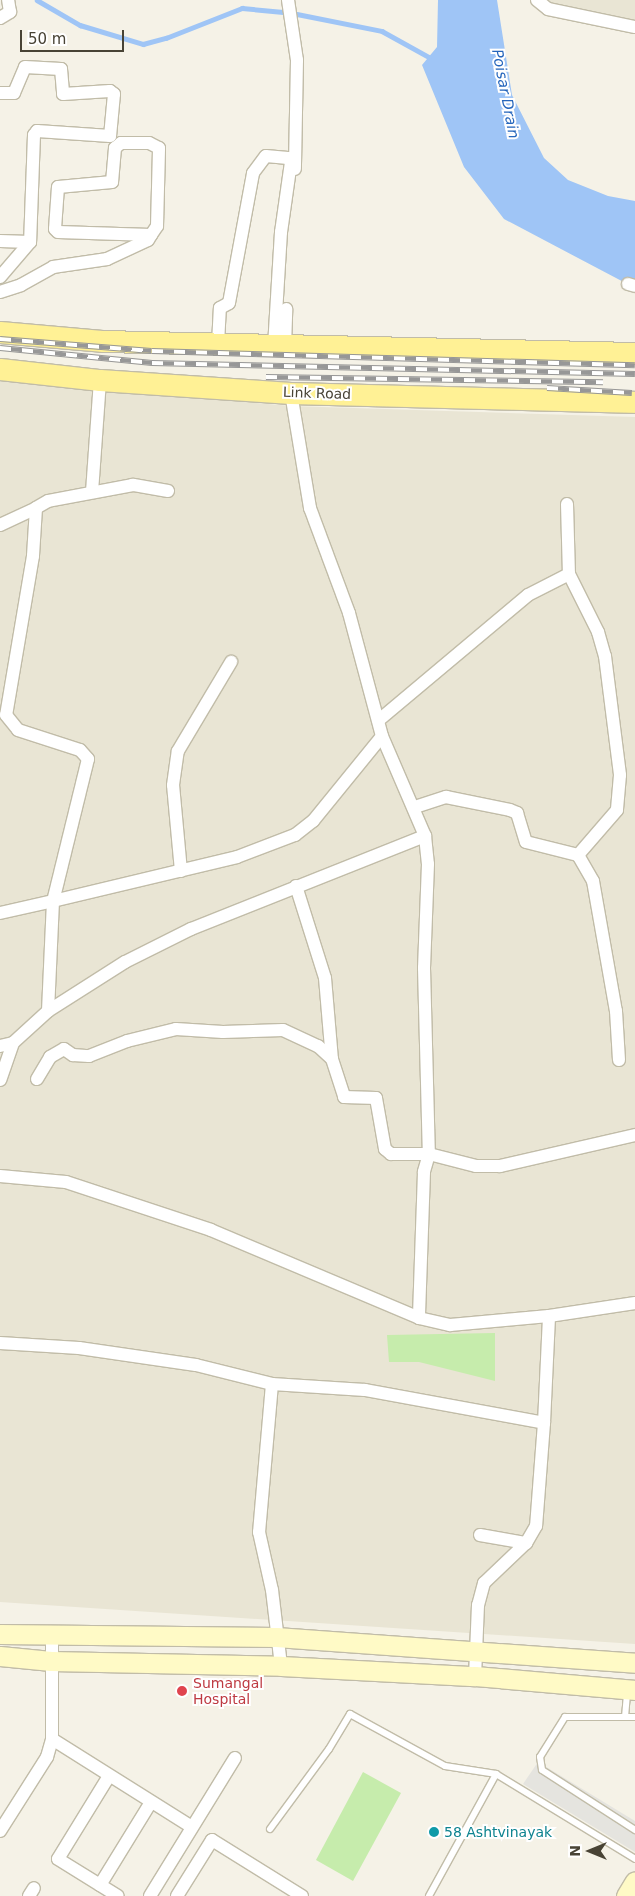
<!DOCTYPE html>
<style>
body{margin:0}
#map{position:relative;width:635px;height:1896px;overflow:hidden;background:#f5f2e7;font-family:"DejaVu Sans",sans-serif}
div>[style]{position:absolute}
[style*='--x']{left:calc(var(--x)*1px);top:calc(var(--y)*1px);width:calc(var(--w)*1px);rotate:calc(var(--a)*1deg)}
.residential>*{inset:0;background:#e9e5d4}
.green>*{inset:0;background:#c6ecac}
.parking>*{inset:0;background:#e5e4df}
.water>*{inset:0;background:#9fc5f6}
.stream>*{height:4.5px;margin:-2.25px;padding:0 2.25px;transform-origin:2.25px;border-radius:2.25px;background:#9fc5f6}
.roads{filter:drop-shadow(1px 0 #c1bca8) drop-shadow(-1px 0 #c1bca8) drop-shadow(0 1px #c1bca8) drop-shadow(0 -1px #c1bca8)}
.lane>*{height:6px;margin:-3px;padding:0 3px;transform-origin:3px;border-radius:3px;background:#fff}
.street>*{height:12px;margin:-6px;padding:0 6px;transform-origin:6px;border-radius:6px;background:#fff}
.secondary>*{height:19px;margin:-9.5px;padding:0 9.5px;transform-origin:9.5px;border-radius:9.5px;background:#fffac6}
.primary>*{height:21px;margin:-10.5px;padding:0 10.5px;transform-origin:10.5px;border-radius:10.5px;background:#fff195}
.rail>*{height:5.5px;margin-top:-2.75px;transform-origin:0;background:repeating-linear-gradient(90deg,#fff 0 11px,#979797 0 22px);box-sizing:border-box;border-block:1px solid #979797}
.dots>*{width:14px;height:14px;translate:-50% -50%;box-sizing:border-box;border:2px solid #fff;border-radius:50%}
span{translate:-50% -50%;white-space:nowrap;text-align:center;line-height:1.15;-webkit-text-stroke:4px #fff;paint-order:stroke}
.street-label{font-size:14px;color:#484335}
.health-label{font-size:14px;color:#be3a42}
.left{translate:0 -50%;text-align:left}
.culture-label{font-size:14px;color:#0d838f}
.water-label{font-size:15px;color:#2666bc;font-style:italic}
.north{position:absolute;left:565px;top:1826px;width:50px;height:50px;-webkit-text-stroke:4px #fff;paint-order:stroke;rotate:270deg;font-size:14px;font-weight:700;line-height:20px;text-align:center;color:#484335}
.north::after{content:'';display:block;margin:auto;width:18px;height:22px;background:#484335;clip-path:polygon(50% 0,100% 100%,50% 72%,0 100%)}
.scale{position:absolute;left:20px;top:30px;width:104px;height:22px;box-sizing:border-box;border:2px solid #484335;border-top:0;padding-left:6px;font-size:15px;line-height:18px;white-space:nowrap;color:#484335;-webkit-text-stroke:4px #fff;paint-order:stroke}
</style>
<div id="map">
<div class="residential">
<i style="clip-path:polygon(538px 0,635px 0,635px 28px)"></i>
<i style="clip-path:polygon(0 380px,291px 406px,635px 417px,635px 1644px,0 1602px)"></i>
</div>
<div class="green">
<i style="clip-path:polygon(495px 1333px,495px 1381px,419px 1362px,389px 1362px,387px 1335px)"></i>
<i style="clip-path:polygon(363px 1772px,401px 1793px,353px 1881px,316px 1860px)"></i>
</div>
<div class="parking">
<i style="clip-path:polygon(538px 1762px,635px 1821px,635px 1852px,523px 1784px)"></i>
</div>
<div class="water">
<i style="clip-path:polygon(438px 0,497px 0,512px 95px,544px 158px,568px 180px,608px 196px,635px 201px,635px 288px,504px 219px,464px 167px,422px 65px,437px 47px)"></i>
</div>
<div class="stream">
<i style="--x:37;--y:0;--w:50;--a:30.2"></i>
<i style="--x:80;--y:25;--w:66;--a:16.8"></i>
<i style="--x:143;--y:44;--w:24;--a:-15"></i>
<i style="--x:166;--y:38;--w:82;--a:-21.5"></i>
<i style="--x:242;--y:8;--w:41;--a:5.6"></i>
<i style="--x:297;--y:14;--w:87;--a:11.3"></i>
<i style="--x:382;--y:31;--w:54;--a:29"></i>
</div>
<div class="roads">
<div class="lane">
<i style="--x:625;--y:1717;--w:25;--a:-85"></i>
<i style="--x:635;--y:1717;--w:70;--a:180"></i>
<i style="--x:565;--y:1717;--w:47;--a:122"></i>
<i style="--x:540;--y:1757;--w:13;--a:81"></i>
<i style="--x:542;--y:1770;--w:111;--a:32.8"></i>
<i style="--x:270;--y:1829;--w:99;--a:-53.6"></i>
<i style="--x:329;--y:1749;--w:41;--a:-59"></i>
<i style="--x:350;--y:1714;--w:108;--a:28.7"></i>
<i style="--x:445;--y:1766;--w:52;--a:8.9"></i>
<i style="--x:496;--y:1774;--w:163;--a:31.4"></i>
<i style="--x:429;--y:1896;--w:139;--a:-61.2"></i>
</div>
<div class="street">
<i style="--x:288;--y:0;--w:61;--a:81.5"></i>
<i style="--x:297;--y:60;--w:109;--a:91.1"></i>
<i style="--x:537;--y:0;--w:14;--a:39"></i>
<i style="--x:548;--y:9;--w:89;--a:11.7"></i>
<i style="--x:0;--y:18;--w:12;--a:-31"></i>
<i style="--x:10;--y:12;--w:12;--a:-99"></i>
<i style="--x:0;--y:93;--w:14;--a:0"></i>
<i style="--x:14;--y:93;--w:28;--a:-67"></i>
<i style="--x:25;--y:67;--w:36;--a:3"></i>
<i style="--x:61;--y:69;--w:25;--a:85"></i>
<i style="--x:63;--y:94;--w:47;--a:-3.7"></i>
<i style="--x:110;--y:91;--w:5;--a:37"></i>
<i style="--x:114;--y:94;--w:42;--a:95.4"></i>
<i style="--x:110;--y:136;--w:73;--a:-176.1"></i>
<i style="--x:37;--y:131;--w:5;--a:127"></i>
<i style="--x:34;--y:135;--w:107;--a:92.1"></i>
<i style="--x:30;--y:242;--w:30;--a:-178"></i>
<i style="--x:0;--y:277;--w:46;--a:-49.4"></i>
<i style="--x:628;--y:284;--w:7;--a:16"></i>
<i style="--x:0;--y:292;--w:22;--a:-18"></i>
<i style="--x:21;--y:285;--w:37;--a:-29"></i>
<i style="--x:53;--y:267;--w:55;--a:-8.4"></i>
<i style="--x:107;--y:259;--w:45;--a:-24.9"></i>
<i style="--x:148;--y:240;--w:6;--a:-59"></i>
<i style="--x:151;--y:235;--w:11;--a:-56"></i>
<i style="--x:157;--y:226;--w:78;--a:-88.5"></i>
<i style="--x:159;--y:148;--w:11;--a:-153"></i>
<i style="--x:149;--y:143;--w:28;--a:180"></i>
<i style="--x:121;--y:143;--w:8;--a:140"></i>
<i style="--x:115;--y:148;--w:34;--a:95"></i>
<i style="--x:112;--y:182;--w:54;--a:174.7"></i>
<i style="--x:58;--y:187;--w:42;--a:94.1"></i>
<i style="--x:55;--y:229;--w:4;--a:45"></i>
<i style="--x:58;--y:232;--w:93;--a:1.8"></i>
<i style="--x:218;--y:344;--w:36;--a:-87"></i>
<i style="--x:220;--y:308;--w:10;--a:-29"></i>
<i style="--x:229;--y:303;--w:132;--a:-79.5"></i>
<i style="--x:253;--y:173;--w:21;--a:-53"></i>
<i style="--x:266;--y:156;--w:22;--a:5"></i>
<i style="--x:288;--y:158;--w:5;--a:53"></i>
<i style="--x:291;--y:162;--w:71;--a:98.1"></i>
<i style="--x:281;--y:232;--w:114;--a:93.5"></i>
<i style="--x:285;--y:346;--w:37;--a:-88"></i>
<i style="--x:291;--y:393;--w:117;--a:80.6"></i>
<i style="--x:310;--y:508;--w:112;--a:69.6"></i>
<i style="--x:349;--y:613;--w:127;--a:75"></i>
<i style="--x:382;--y:736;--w:109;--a:66.7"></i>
<i style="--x:425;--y:836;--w:28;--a:84"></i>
<i style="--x:428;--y:864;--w:104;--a:92.2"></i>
<i style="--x:424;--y:968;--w:186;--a:88.5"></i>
<i style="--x:429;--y:1154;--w:19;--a:106"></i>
<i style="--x:424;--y:1172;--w:146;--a:92"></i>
<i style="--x:419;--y:1318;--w:32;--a:13"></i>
<i style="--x:450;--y:1325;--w:99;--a:-5.2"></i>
<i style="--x:549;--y:1316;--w:87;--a:-8.6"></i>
<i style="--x:168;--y:491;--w:36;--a:-170"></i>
<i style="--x:133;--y:485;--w:86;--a:169.3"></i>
<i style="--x:48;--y:501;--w:14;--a:150"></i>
<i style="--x:36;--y:508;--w:48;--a:93.6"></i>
<i style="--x:33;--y:556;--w:161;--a:99.6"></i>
<i style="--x:6;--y:715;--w:19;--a:51"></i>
<i style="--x:18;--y:730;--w:65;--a:17.9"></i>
<i style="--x:80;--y:750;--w:12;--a:48"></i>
<i style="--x:88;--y:759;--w:146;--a:103.8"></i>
<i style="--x:53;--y:901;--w:189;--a:-13.4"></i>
<i style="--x:237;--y:857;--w:62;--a:-20.8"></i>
<i style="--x:295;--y:835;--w:23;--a:-38"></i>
<i style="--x:313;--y:821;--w:109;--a:-50.9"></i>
<i style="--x:92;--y:492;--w:112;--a:-85.9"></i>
<i style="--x:567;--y:504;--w:70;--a:88.4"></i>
<i style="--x:569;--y:574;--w:65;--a:63.4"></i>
<i style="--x:598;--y:632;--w:25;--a:74"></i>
<i style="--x:605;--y:656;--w:120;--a:82.8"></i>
<i style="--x:620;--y:775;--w:35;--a:95"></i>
<i style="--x:617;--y:810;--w:60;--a:130.9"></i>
<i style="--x:0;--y:525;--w:40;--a:-25"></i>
<i style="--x:379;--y:720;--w:194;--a:-40"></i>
<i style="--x:528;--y:595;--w:46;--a:-27.1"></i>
<i style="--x:415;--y:807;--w:33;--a:-18"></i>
<i style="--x:446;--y:797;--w:65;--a:11.5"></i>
<i style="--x:510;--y:810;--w:8;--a:23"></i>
<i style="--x:517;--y:813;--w:30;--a:73"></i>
<i style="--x:526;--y:842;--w:54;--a:14"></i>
<i style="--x:578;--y:855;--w:30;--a:60"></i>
<i style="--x:593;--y:881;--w:132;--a:80"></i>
<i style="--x:616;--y:1011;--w:49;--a:86.5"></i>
<i style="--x:181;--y:871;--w:86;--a:-95.3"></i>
<i style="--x:173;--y:785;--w:34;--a:-82"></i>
<i style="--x:178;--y:751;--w:104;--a:-59.2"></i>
<i style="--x:296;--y:886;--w:96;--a:72.5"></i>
<i style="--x:325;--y:978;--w:81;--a:85.1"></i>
<i style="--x:0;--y:913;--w:54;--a:-12.8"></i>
<i style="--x:53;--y:901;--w:110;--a:92.6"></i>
<i style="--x:48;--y:1011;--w:47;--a:137.6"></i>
<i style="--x:48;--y:1011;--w:91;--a:-32.5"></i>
<i style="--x:125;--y:962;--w:74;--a:-26.6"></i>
<i style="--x:191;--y:929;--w:252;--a:-21.7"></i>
<i style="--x:0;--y:1046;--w:13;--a:-13"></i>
<i style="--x:13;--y:1043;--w:39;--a:109"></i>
<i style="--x:37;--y:1079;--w:26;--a:-59"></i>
<i style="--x:50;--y:1057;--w:16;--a:-30"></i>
<i style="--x:64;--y:1049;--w:11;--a:34"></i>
<i style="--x:73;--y:1055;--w:16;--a:4"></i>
<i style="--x:89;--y:1056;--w:41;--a:-21.5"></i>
<i style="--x:127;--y:1041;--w:50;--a:-13.8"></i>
<i style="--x:176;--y:1029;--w:47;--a:3.7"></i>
<i style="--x:223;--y:1032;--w:60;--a:-1.9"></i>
<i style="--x:283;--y:1030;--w:38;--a:25"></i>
<i style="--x:318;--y:1046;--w:19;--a:43"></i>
<i style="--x:332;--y:1059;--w:40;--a:72"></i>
<i style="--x:344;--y:1097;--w:32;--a:2"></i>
<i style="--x:376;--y:1098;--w:52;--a:80"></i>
<i style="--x:385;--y:1149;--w:8;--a:40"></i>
<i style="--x:391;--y:1154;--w:38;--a:0"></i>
<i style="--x:429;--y:1154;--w:49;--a:14.3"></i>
<i style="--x:476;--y:1166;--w:24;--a:0"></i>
<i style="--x:500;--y:1166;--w:139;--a:-12.9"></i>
<i style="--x:0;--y:1176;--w:66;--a:5.2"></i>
<i style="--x:66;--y:1182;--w:153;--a:18.3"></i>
<i style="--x:211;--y:1230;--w:226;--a:22.9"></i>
<i style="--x:0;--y:1343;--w:79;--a:3.6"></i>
<i style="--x:79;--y:1348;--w:118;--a:8.3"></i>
<i style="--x:196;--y:1365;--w:78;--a:14"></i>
<i style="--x:272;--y:1384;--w:93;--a:3.7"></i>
<i style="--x:365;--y:1390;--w:182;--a:10.4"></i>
<i style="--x:544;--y:1423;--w:103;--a:94.4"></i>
<i style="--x:536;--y:1526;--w:20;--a:120"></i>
<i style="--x:526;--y:1543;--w:58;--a:136.4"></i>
<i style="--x:484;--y:1583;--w:23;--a:105"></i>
<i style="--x:478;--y:1605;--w:71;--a:92.4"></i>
<i style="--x:272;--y:1384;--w:149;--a:95"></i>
<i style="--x:259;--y:1532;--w:59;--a:77.4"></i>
<i style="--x:272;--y:1590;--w:77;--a:83.2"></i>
<i style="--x:544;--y:1423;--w:107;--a:-87.3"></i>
<i style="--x:480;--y:1535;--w:47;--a:9.9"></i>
<i style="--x:52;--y:1739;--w:165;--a:32.2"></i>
<i style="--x:109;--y:1776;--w:97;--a:121.6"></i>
<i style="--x:58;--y:1859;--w:70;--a:31.7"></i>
<i style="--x:0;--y:1831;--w:88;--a:-57.6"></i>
<i style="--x:47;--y:1757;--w:19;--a:-74"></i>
<i style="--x:52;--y:1739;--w:104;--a:-90"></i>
<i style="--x:100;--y:1885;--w:97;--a:-58.4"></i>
<i style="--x:29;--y:1896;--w:9;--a:-58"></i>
<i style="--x:150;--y:1896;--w:162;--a:-58.4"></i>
<i style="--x:177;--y:1896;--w:66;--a:-58"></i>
<i style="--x:212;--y:1840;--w:106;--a:31.9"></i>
</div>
<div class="secondary">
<i style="--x:0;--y:1634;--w:276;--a:0.6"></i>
<i style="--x:276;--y:1637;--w:360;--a:4.1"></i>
<i style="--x:0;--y:1656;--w:51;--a:5.6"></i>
<i style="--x:51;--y:1661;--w:230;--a:1.2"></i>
<i style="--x:281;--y:1666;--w:194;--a:3"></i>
<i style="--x:475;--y:1676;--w:161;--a:5"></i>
<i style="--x:626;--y:1896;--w:17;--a:-59"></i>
</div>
<div class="primary">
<i style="--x:0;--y:332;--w:102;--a:5"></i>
<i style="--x:102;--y:341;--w:533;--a:1.29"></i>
<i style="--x:0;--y:369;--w:101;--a:6.3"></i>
<i style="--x:100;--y:380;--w:191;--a:3.9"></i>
<i style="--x:291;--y:393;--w:344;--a:1.5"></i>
</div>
</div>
<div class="rail">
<i style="--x:0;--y:339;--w:152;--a:4.5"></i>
<i style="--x:152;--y:351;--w:483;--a:1.7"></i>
<i style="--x:0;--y:348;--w:153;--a:5.6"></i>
<i style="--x:152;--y:363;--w:483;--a:1.3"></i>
<i style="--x:266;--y:377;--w:337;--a:0.9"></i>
<i style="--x:547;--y:388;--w:85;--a:3.4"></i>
</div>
<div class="dots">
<i style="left:182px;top:1691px;background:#e0444e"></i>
<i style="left:434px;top:1832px;background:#0f9aa8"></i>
</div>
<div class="street-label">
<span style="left:317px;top:393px;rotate:2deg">Link Road</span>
</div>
<div class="health-label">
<span class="left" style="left:193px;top:1691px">Sumangal<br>Hospital</span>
</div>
<div class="culture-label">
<span class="left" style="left:444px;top:1832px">58 Ashtvinayak</span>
</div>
<div class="water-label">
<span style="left:505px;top:94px;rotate:79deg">Poisar Drain</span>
</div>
<div class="north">N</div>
<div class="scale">50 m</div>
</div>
